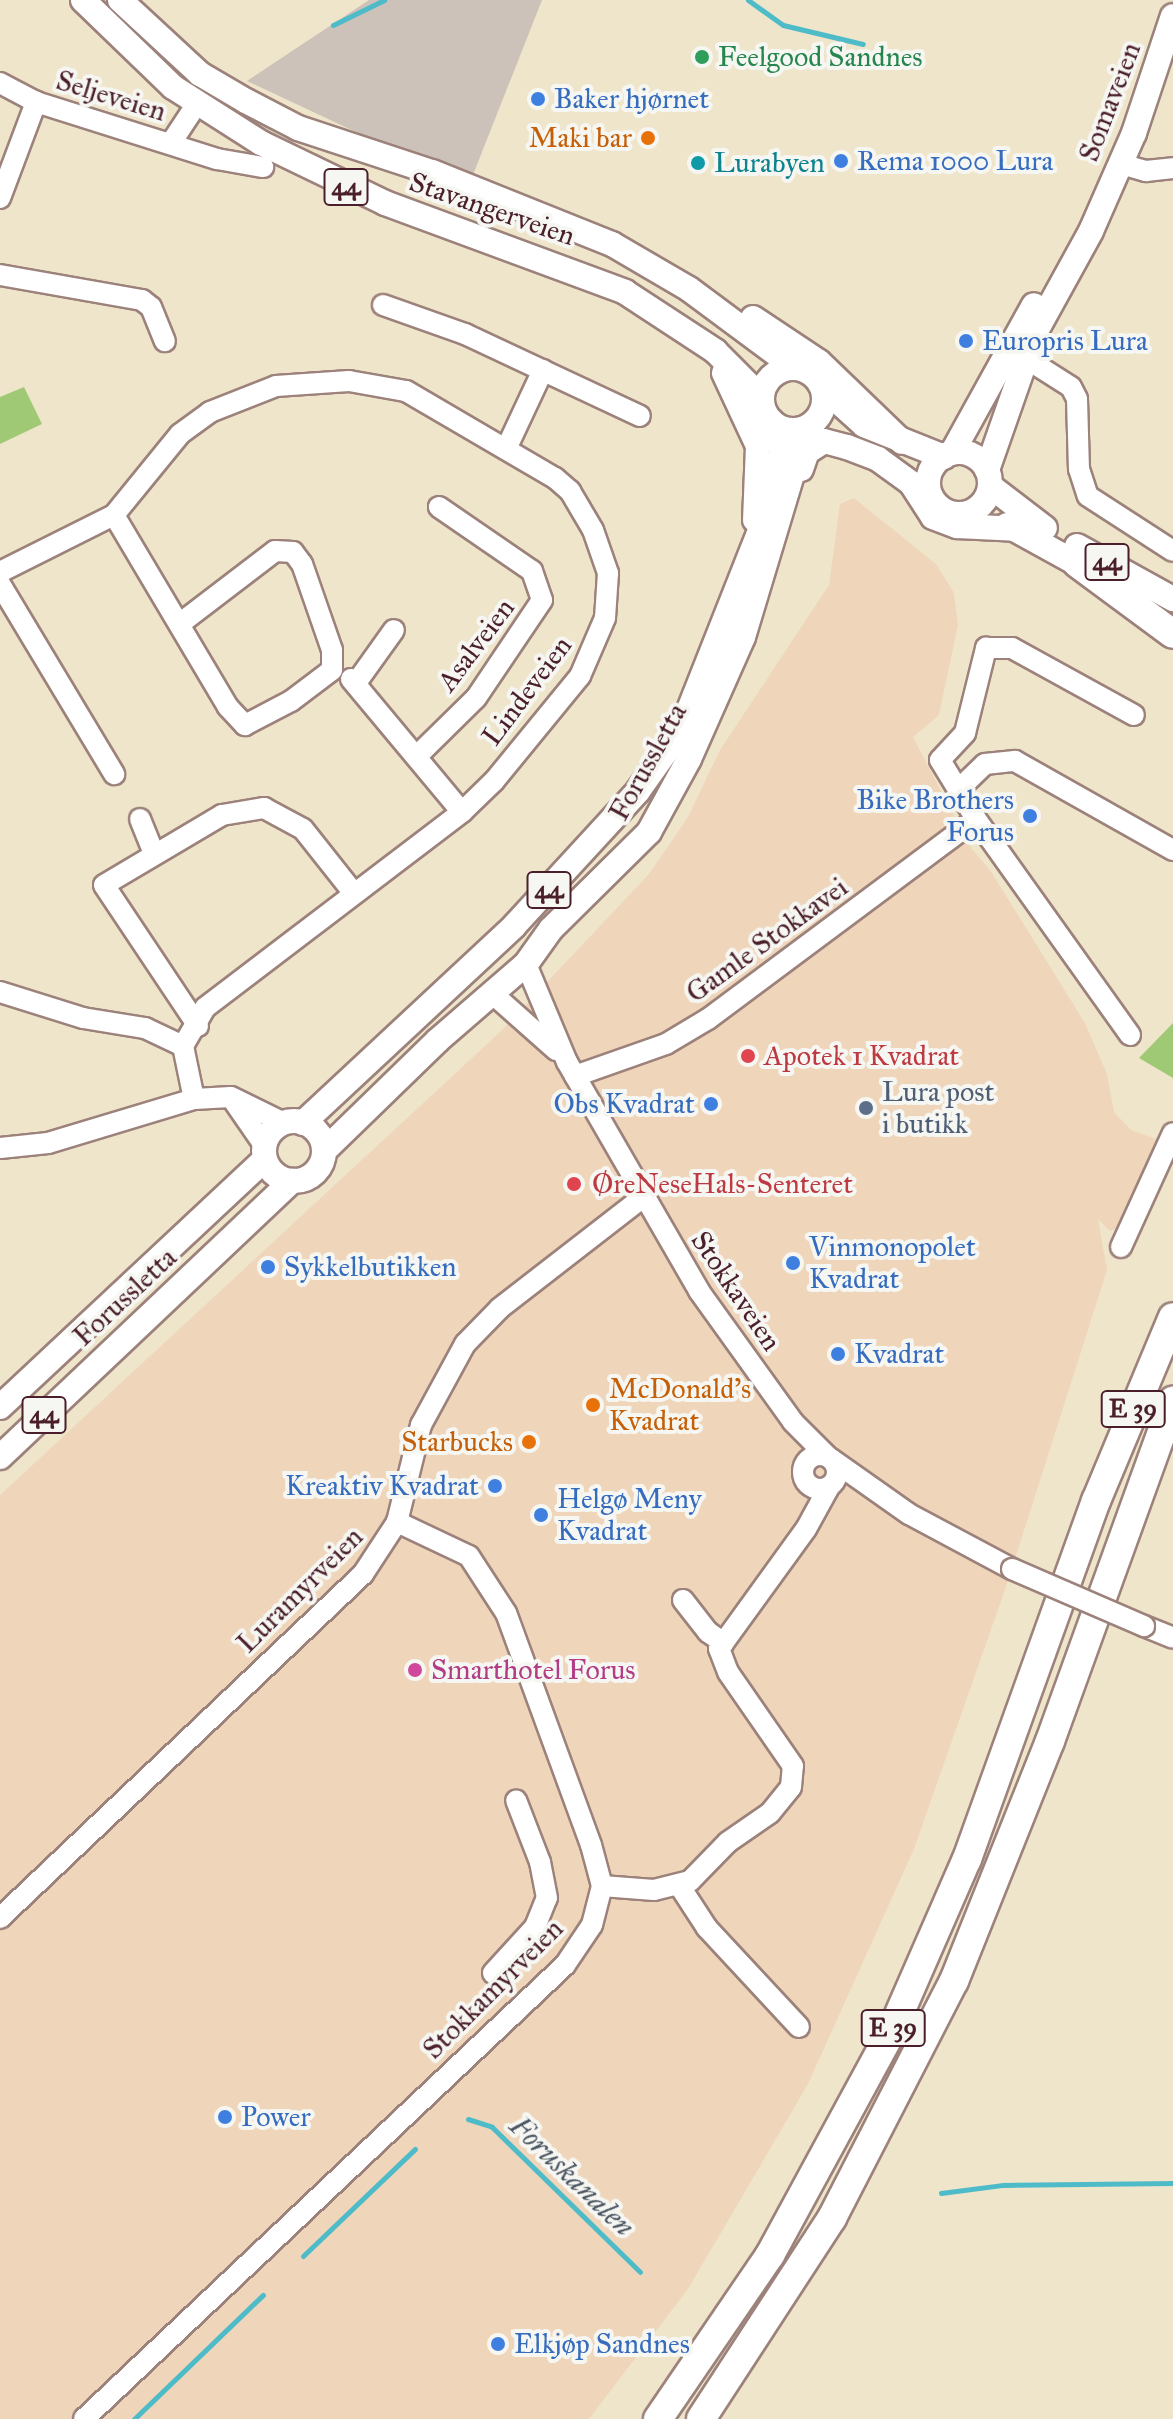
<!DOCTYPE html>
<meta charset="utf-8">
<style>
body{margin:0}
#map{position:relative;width:1173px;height:2419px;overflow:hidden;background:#efe5cb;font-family:"IM FELL Great Primer",serif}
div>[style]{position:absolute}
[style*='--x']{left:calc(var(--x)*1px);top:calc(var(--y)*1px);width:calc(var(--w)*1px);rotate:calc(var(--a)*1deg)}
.built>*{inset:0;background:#efd6bb}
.industrial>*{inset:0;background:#cdc2b9}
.green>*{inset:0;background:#a0c975}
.stream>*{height:5px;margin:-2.5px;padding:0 2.5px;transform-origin:2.5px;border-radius:2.5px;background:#4ebbc9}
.roads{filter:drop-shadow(2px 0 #9c827b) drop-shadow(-2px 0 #9c827b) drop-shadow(0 2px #9c827b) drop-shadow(0 -2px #9c827b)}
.minor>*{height:20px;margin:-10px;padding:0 10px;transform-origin:10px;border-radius:10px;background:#fff}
.minor>.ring{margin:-10px;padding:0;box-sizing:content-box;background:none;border:20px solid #fff;border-radius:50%}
.major>*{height:24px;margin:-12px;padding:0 12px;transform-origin:12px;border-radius:12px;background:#fff}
.major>.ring{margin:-12px;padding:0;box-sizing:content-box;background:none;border:24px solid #fff;border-radius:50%}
.highway>*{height:28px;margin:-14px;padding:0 14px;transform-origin:14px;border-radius:14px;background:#fff}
.bridges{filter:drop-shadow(2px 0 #9c827b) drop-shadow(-2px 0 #9c827b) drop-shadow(0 2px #9c827b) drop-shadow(0 -2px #9c827b)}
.minor-bridge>*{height:20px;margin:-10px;padding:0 10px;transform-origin:10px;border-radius:10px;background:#fff}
.dots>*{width:22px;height:22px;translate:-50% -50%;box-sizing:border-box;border:4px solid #f6f6f2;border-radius:50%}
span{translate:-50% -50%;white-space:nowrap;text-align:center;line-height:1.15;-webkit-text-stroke:8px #f6f6f2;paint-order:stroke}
.shield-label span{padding:2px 6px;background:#f6f6f2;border:2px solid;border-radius:6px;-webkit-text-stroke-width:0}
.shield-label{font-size:26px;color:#4a1f2b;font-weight:700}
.leisure-label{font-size:28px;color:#27864d}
.left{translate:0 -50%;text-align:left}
.street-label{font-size:28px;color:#4a1f2b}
.shop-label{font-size:28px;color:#366cbe}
.right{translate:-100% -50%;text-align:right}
.food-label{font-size:28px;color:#c56008}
.culture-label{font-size:28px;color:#0d838f}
.health-label{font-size:28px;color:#be3a42}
.service-label{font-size:28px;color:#4e5e75}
.hotel-label{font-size:28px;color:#b23c85}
.water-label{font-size:30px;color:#4b5662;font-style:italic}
</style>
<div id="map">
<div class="built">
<i style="clip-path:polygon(854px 498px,936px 564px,954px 593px,958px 625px,939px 715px,913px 737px,971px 848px,990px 870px,1085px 1023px,1107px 1074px,1114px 1112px,1131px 1130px,1158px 1140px,1117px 1228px,1110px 1231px,1098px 1219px,1107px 1270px,1007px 1584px,914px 1849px,808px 2084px,688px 2289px,589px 2419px,0 2419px,0 1495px,500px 1032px,649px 874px,688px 817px,720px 750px,829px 585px,840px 504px)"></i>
</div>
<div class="industrial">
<i style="clip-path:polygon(369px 0,542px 0,469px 185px,247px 81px)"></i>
</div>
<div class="green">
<i style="clip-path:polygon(24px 387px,42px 424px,0 444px,0 397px)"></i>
<i style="clip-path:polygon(1173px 1023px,1173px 1078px,1139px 1058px)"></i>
</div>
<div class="stream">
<i style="--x:748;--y:0;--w:43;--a:35.5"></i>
<i style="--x:783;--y:25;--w:82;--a:13.4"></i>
<i style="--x:333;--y:25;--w:57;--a:-26.1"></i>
<i style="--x:468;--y:2119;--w:25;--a:18"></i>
<i style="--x:492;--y:2127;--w:207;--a:44.4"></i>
<i style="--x:941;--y:2193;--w:63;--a:-7.4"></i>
<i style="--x:1003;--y:2185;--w:170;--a:-0.7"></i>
<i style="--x:303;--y:2256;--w:155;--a:-43.7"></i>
<i style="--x:134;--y:2419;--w:179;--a:-43.9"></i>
</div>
<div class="roads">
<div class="minor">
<i style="--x:0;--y:83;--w:41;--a:27.8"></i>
<i style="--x:36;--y:102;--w:190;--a:17.5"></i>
<i style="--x:217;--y:159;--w:47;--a:9.9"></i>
<i style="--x:171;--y:143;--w:45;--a:-56.7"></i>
<i style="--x:1121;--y:164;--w:26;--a:16"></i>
<i style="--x:1146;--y:171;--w:27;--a:-6"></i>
<i style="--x:0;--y:198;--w:103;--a:-69.4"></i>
<i style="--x:0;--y:275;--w:144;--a:10"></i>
<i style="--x:142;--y:300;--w:11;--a:38"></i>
<i style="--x:151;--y:307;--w:37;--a:68"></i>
<i style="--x:383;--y:305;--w:87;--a:19.5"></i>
<i style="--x:465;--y:334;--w:193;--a:25.1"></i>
<i style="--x:1016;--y:352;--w:65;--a:32.5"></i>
<i style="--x:1071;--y:387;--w:13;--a:63"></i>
<i style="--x:1077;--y:399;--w:70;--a:88.4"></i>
<i style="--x:1079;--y:469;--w:28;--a:72"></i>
<i style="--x:1088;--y:496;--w:101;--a:32.9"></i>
<i style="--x:507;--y:447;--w:85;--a:-64.9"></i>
<i style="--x:114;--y:515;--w:223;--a:59.3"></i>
<i style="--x:228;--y:707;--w:25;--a:47"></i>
<i style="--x:245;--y:725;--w:52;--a:-27.6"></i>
<i style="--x:291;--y:701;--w:51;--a:-37.1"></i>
<i style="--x:332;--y:670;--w:20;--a:-90"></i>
<i style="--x:332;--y:650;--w:91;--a:-109.2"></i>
<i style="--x:302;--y:564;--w:15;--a:-127"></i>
<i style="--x:293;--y:552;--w:18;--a:-177"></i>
<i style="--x:275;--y:551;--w:117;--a:142.6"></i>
<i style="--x:0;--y:572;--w:127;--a:-26.6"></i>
<i style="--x:114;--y:515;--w:104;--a:-50.8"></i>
<i style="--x:180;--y:434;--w:37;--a:-36"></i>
<i style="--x:210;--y:412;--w:71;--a:-21.5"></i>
<i style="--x:276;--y:386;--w:73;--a:-3.9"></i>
<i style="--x:349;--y:381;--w:58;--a:10"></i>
<i style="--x:406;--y:391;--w:173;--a:30.3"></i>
<i style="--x:555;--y:478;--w:20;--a:41"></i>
<i style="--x:570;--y:491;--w:45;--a:59.5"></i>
<i style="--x:593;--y:530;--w:46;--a:70.8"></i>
<i style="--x:608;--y:573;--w:45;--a:93.8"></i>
<i style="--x:605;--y:618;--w:63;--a:113.3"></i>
<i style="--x:580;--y:676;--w:136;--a:129.3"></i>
<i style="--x:494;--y:781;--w:45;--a:135.9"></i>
<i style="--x:462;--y:812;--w:323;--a:142.7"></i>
<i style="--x:205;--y:1008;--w:44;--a:120.1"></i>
<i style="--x:183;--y:1046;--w:54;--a:78.3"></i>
<i style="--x:194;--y:1099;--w:152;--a:163.2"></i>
<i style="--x:48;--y:1143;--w:48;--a:174.1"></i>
<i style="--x:0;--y:584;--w:222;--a:59"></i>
<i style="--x:351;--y:679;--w:173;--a:50.2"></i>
<i style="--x:356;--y:683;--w:65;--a:-54.4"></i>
<i style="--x:418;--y:755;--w:81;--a:-44.5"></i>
<i style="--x:476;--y:698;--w:118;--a:-56"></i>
<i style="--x:542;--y:600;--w:31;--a:-109"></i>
<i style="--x:532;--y:571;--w:113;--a:-145.5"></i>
<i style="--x:959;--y:789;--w:36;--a:-44"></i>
<i style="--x:985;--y:764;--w:30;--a:-6"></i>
<i style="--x:1015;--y:761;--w:181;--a:29.4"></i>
<i style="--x:140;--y:819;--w:37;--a:68"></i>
<i style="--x:526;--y:964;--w:106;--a:67.3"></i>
<i style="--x:567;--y:1062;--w:264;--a:60"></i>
<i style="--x:699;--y:1291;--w:161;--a:54.3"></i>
<i style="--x:793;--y:1422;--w:49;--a:45"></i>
<i style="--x:0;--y:992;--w:87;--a:17.4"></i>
<i style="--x:83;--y:1018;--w:63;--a:9.2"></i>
<i style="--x:145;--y:1028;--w:42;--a:25.3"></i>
<i style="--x:494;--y:995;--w:83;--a:41.6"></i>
<i style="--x:198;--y:1026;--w:169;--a:-123.7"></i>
<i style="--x:104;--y:885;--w:137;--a:-30.7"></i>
<i style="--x:222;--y:815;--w:43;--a:-9.5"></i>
<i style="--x:264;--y:808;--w:44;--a:28.3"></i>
<i style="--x:303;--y:829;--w:80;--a:51.6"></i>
<i style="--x:1130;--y:1035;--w:265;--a:-125.5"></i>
<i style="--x:976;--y:819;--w:69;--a:-121.4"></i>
<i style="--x:940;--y:760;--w:37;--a:-47"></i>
<i style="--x:965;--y:733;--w:88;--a:-76.1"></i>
<i style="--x:986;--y:648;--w:26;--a:0"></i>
<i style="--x:1012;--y:648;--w:139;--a:28.8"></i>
<i style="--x:575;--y:1076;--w:96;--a:-19.4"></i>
<i style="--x:666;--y:1044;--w:49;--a:-30.8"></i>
<i style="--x:708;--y:1019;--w:334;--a:-36.7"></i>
<i style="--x:194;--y:1099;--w:37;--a:-3"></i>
<i style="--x:231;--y:1097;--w:59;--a:26.1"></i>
<i style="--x:233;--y:1100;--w:55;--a:55.4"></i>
<i style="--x:1121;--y:1247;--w:125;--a:-65.5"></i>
<i class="ring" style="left:803px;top:1455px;width:14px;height:14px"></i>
<i style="--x:831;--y:1459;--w:95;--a:35.2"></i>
<i style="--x:909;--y:1514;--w:117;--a:28.1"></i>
<i style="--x:683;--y:1600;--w:41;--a:52"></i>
<i style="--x:708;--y:1632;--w:19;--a:35"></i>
<i style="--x:1144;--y:1626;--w:31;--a:22"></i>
<i style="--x:679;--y:1885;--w:51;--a:56.9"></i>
<i style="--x:707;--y:1928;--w:135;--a:47.1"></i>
<i style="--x:602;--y:1886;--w:52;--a:4.4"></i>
<i style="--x:654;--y:1890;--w:37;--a:-14"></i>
<i style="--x:690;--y:1881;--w:54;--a:-45.7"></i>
<i style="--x:728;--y:1842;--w:51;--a:-34.6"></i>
<i style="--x:770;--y:1813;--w:33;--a:-51"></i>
<i style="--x:791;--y:1787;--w:21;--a:-85"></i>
<i style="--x:793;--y:1766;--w:114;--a:-124.7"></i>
<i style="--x:728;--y:1672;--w:25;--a:-111"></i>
<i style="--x:719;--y:1649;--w:148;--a:-54.1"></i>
<i style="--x:806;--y:1529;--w:48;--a:-61.3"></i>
<i style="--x:0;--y:1918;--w:500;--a:-43.46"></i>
<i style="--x:363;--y:1574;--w:62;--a:-56.8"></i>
<i style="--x:397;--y:1522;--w:100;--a:-76.1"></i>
<i style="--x:421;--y:1425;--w:92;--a:-61.5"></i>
<i style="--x:465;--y:1344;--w:50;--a:-45.8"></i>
<i style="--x:500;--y:1308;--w:180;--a:-37.8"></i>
<i style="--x:493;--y:1973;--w:62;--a:-47.6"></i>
<i style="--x:535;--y:1927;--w:31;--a:-68"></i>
<i style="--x:547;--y:1898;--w:37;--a:-101"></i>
<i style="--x:540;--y:1862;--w:66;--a:-111.2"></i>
<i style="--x:84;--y:2419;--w:661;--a:-43.35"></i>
<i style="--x:565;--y:1965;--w:48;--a:-56"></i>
<i style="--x:592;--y:1925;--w:40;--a:-75.6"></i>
<i style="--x:602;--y:1886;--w:42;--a:-105"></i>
<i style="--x:591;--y:1845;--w:247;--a:-110.1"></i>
<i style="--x:506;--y:1613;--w:68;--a:-123"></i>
<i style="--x:469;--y:1556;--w:80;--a:-154.7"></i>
</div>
<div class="major">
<i style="--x:83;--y:0;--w:125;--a:44"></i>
<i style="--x:173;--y:87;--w:104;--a:32.5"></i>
<i style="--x:261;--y:143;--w:138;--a:25.8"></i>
<i style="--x:385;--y:203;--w:256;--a:20.3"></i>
<i style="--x:625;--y:292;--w:108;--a:33.2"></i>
<i style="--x:715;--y:351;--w:66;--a:45"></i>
<i style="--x:120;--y:0;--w:109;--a:42.8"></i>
<i style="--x:200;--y:74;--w:53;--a:30.4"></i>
<i style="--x:246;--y:101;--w:59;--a:27.4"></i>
<i style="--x:298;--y:128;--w:141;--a:18.2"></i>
<i style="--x:432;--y:172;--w:194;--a:21.8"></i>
<i style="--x:612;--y:244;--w:89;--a:30.3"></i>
<i style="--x:689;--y:289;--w:131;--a:36.6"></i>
<i style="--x:753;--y:318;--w:79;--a:33.7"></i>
<i style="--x:819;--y:362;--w:115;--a:43.9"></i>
<i class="ring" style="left:762px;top:368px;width:38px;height:38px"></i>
<i style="--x:724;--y:373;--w:81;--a:65"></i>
<i style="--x:758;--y:446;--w:74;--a:92.3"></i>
<i style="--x:822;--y:387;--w:57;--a:42.1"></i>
<i style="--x:864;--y:425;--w:86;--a:21.8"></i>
<i class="ring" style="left:928px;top:452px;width:38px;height:38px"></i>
<i style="--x:952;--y:453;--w:169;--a:-61"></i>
<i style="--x:801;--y:469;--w:18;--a:-71"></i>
<i style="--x:807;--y:452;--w:20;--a:-33"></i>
<i style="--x:824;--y:441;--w:24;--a:15"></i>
<i style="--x:847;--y:447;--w:33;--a:21"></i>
<i style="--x:878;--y:459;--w:41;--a:36"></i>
<i style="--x:911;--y:483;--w:40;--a:57.1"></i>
<i style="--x:933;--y:517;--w:26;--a:21"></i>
<i style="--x:957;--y:526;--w:63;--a:2.7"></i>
<i style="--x:987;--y:470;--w:145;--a:-70.7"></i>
<i style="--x:1035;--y:333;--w:116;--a:-61.2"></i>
<i style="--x:1091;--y:231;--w:107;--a:-66.3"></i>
<i style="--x:1134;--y:133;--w:123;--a:-71.6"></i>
<i style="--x:990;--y:486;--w:69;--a:37.4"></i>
<i style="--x:1007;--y:525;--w:99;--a:28.9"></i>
<i style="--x:1077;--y:546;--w:110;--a:28.9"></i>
<i class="ring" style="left:264px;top:1121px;width:36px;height:36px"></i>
<i style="--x:303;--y:1123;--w:289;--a:-43"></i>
<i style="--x:514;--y:926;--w:183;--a:-47.4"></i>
<i style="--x:638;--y:791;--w:50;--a:-54.7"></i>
<i style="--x:667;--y:750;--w:35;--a:-59"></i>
<i style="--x:685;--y:720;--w:253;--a:-68.4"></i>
<i style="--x:778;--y:485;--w:36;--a:-84"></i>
<i style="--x:782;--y:449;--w:30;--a:-111"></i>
<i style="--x:324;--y:1151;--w:158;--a:-44.2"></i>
<i style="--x:437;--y:1041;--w:118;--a:-40.9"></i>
<i style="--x:526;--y:964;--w:43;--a:-54.5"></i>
<i style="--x:551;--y:929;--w:138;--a:-44.7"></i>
<i style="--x:649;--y:832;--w:83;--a:-61.3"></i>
<i style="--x:689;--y:759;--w:133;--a:-66.1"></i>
<i style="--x:743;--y:637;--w:218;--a:-73.2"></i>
<i style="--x:0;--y:1407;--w:362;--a:-43.1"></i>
<i style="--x:0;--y:1457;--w:402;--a:-43.4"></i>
</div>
<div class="highway">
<i style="--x:1077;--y:563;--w:119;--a:36.5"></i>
<i style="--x:658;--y:2419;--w:199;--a:-55.7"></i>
<i style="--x:770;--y:2255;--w:258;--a:-61.5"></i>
<i style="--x:893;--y:2028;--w:184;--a:-66.4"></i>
<i style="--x:967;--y:1859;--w:381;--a:-70.2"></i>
<i style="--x:1096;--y:1501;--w:199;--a:-67.3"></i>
<i style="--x:701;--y:2419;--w:240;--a:-56.9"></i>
<i style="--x:832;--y:2218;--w:267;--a:-62.8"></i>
<i style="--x:954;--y:1981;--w:258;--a:-68.2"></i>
<i style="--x:1050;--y:1741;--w:362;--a:-70.1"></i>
</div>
</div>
<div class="bridges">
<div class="minor-bridge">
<i style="--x:1012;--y:1569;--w:144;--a:23.4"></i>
</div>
</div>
<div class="dots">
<i style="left:702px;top:57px;background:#2e9e5b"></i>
<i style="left:538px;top:99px;background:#3f7fe0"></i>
<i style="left:648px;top:138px;background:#e8710a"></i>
<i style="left:841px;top:161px;background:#3f7fe0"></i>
<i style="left:698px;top:163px;background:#0f9aa8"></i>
<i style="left:966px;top:341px;background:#3f7fe0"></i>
<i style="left:1030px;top:816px;background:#3f7fe0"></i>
<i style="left:748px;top:1056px;background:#e0444e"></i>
<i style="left:711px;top:1104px;background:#3f7fe0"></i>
<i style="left:866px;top:1108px;background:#5c6f8a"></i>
<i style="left:574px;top:1184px;background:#e0444e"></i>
<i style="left:793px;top:1263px;background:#3f7fe0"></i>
<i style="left:268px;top:1267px;background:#3f7fe0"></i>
<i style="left:838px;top:1354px;background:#3f7fe0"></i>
<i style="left:593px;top:1405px;background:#e8710a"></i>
<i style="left:529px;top:1442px;background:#e8710a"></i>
<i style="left:495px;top:1486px;background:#3f7fe0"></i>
<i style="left:541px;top:1515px;background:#3f7fe0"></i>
<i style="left:415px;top:1670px;background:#d1479c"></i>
<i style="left:225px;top:2117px;background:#3f7fe0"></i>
<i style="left:498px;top:2344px;background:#3f7fe0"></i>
</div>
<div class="shield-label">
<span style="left:346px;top:187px">44</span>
<span style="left:1107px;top:562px">44</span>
<span style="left:549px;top:890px">44</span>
<span style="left:1133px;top:1409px">E 39</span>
<span style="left:44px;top:1415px">44</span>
<span style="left:893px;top:2028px">E 39</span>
</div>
<div class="leisure-label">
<span class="left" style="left:718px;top:57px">Feelgood Sandnes</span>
</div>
<div class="street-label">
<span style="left:111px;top:96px;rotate:17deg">Seljeveien</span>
<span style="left:1110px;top:102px;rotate:-69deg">Somaveien</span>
<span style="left:492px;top:209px;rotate:19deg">Stavangerveien</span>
<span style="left:476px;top:645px;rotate:-53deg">Asalveien</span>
<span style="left:527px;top:691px;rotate:-53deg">Lindeveien</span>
<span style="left:648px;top:762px;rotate:-61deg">Forussletta</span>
<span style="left:767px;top:940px;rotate:-36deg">Gamle Stokkavei</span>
<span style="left:736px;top:1291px;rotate:56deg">Stokkaveien</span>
<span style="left:125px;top:1297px;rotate:-43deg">Forussletta</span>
<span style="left:300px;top:1590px;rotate:-45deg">Luramyrveien</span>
<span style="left:493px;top:1989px;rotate:-45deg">Stokkamyrveien</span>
</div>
<div class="shop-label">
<span class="left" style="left:554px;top:99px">Baker hjørnet</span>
<span class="left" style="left:857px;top:161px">Rema 1000 Lura</span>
<span class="left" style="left:982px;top:341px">Europris Lura</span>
<span class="right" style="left:1014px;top:816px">Bike Brothers<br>Forus</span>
<span class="right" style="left:695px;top:1104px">Obs Kvadrat</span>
<span class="left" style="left:809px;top:1263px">Vinmonopolet<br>Kvadrat</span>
<span class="left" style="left:284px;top:1267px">Sykkelbutikken</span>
<span class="left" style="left:854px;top:1354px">Kvadrat</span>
<span class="right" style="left:479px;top:1486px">Kreaktiv Kvadrat</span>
<span class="left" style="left:557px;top:1515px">Helgø Meny<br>Kvadrat</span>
<span class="left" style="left:241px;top:2117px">Power</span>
<span class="left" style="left:514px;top:2344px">Elkjøp Sandnes</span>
</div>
<div class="food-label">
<span class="right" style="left:632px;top:138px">Maki bar</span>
<span class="left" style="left:609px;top:1405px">McDonald's<br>Kvadrat</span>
<span class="right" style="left:513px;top:1442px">Starbucks</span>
</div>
<div class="culture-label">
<span class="left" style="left:714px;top:163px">Lurabyen</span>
</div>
<div class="health-label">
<span class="left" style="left:764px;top:1056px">Apotek 1 Kvadrat</span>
<span class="left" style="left:592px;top:1184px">ØreNeseHals-Senteret</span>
</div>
<div class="service-label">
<span class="left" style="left:882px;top:1108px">Lura post<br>i butikk</span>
</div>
<div class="hotel-label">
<span class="left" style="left:431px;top:1670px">Smarthotel Forus</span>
</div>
<div class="water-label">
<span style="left:572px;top:2176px;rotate:44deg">Foruskanalen</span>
</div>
</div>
